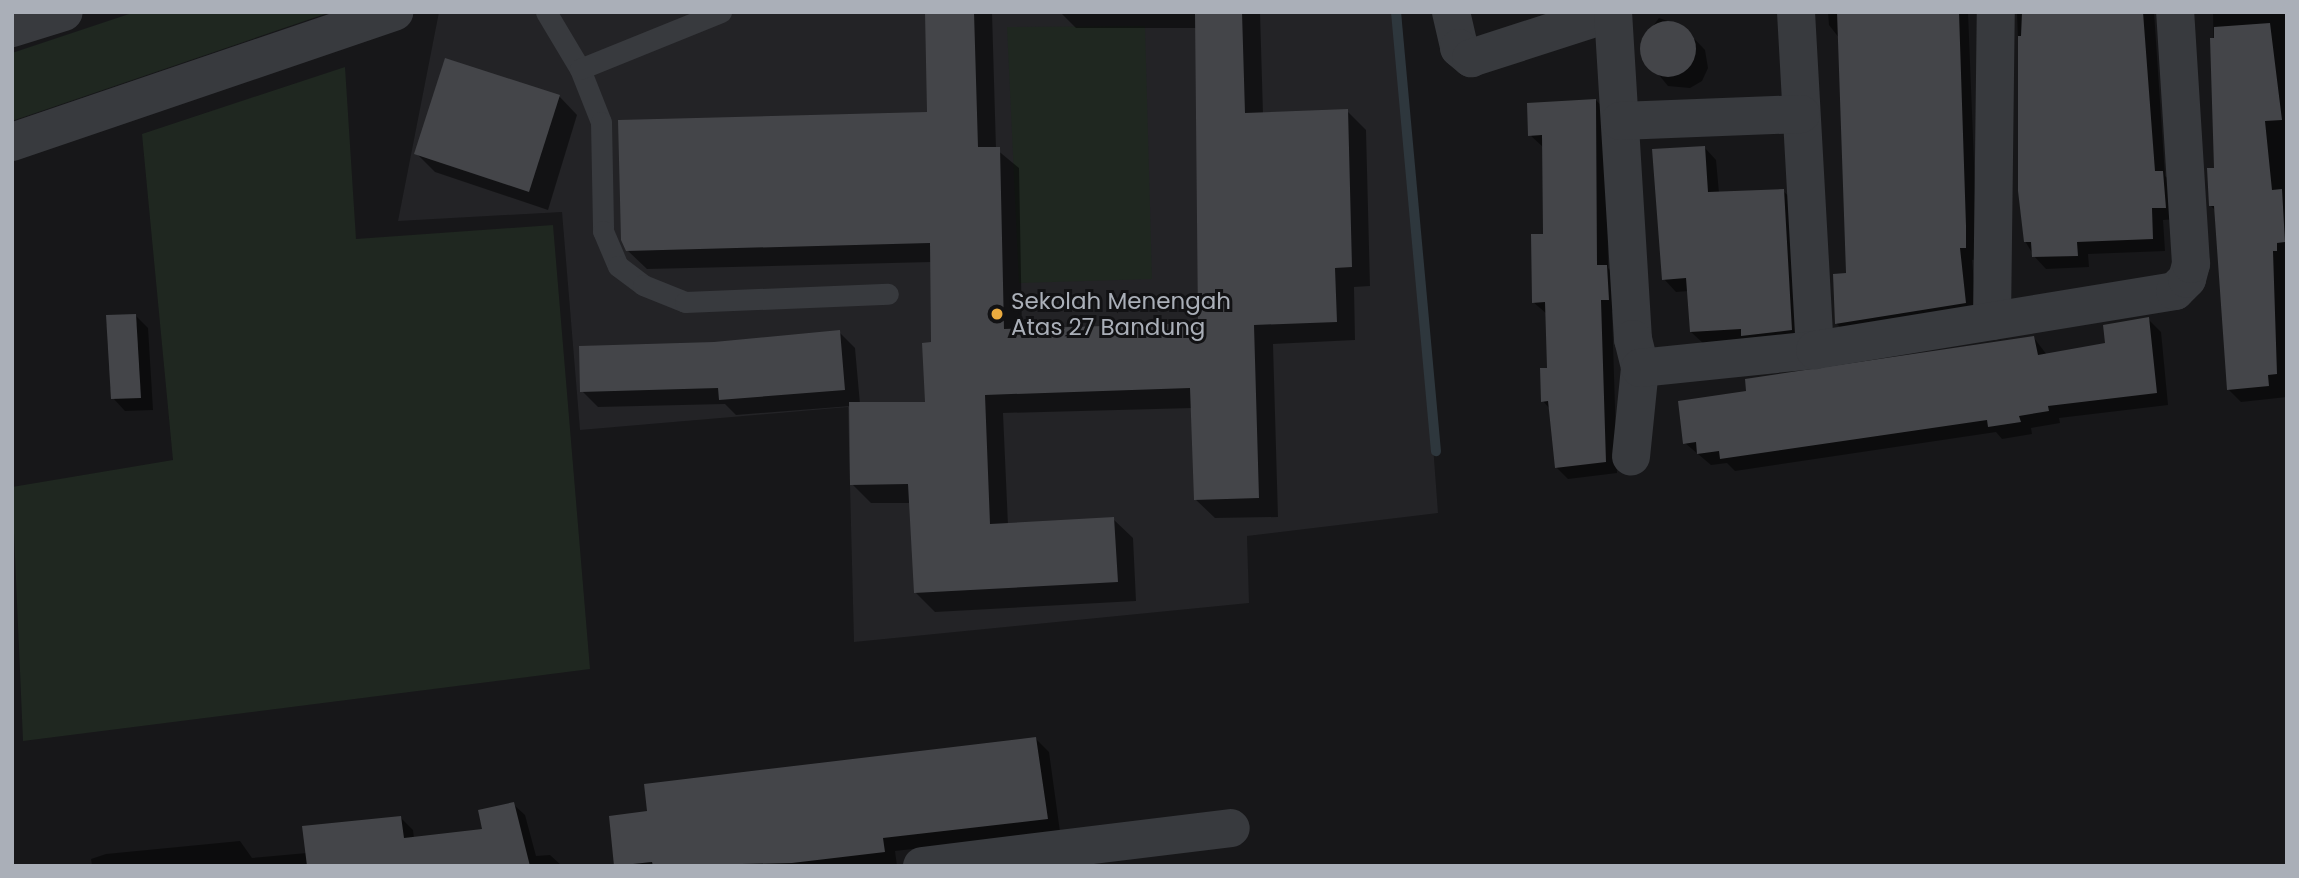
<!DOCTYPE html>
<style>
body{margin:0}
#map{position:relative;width:2299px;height:878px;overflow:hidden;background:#171719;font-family:Poppins,sans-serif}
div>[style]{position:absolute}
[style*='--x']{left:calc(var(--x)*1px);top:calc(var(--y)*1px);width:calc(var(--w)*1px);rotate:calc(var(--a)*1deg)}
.built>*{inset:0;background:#232326}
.green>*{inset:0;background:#1f2720}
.shadow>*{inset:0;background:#0007}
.stream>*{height:10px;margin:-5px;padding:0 5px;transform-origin:5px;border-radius:5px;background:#2e373d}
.building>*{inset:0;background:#444549}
.round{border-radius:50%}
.service>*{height:21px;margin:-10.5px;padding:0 10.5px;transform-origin:10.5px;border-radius:10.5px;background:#383a3e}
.minor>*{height:38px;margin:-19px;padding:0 19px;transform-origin:19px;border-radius:19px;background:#383a3e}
.dots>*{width:19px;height:19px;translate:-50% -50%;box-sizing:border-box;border:4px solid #121214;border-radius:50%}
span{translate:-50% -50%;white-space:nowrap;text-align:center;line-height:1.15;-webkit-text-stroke:6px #121214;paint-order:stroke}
.poi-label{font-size:23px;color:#aaafb8}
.left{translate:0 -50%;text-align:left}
.frame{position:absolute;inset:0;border:14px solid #aaafb8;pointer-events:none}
</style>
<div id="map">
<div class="built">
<i style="clip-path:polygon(439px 12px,1401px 12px,1438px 513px,1247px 536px,1249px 603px,854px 642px,848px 407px,580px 430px,562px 212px,398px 221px)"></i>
</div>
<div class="green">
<i style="clip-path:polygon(135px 12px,331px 12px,12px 121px,12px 53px)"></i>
<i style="clip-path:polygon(1145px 26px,1152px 279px,1019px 283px,1007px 27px)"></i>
<i style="clip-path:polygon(345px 67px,356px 239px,553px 225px,590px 669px,23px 741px,12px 487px,173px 460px,142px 134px)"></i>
</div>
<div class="shadow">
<i style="clip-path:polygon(927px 12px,992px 12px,996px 149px,1019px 168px,1022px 330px,1200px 324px,1197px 28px,1076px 28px,1061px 13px,1028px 12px,1260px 12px,1263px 114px,1347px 111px,1366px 130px,1370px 286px,1354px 287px,1355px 340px,1273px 344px,1278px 517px,1215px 518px,1195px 499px,1193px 408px,1003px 413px,1008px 525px,1113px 519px,1133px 538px,1136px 601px,935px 612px,916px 593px,911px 503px,871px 503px,852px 484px,851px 406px,736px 415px,725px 404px,598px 407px,582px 391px,714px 344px,839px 332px,855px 348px,860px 404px,926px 403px,933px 344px,932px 262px,647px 269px,627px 250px,929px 114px)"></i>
<i style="clip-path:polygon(1828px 12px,1968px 12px,1977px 239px,1977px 259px,1972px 260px,1977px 315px,1849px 336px,1837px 324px,1834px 276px,1848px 274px,1840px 39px,1829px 25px)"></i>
<i style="clip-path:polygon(2017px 12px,2154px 12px,2165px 176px,2175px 185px,2177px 219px,2163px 220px,2165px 251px,2088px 254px,2089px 267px,2046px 269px,2034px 256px,2025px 241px)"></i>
<i style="clip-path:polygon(2213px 12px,2287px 12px,2287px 397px,2241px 402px,2229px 390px,2216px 211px,2211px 206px,2216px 170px)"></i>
<i style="clip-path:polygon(1659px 18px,1682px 26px,1705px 50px,1708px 68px,1702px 81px,1690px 88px,1668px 86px,1641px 53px,1643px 40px)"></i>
<i style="clip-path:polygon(559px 96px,577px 115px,548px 210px,435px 172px,416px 153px)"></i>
<i style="clip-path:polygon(1596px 100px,1607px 112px,1608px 268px,1618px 278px,1620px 311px,1612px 311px,1617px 473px,1568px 479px,1556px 467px,1550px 409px,1543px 401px,1549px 369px,1547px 314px,1533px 302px,1545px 236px,1543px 147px,1530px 135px)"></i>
<i style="clip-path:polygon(1704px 147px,1716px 160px,1719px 193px,1783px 191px,1796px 203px,1803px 342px,1704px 344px,1691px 332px,1688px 291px,1676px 292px,1664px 279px)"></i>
<i style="clip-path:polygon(135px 315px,148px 328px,153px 410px,125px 411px,113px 398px)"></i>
<i style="clip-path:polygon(2148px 319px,2161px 332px,2168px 405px,2059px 418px,2060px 423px,2031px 428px,2032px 434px,2002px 439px,1996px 432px,1735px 471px,1727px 463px,1711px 465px,1685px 443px,1747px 393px,2034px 338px,2047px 355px,2107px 344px)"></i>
<i style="clip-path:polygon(1036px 739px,1049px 752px,1060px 832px,895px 851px,897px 866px,616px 865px,649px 812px)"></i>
<i style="clip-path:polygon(513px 804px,525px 815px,536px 856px,550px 855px,562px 866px,92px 866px,91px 859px,106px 854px,240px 841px,252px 858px,307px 853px,401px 818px,413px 830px,414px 839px,484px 830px)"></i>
</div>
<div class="stream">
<i style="--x:1396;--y:12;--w:441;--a:84.8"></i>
</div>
<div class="building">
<i style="clip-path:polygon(925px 12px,974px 12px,978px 147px,1000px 147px,1004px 329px,1198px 323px,1195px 12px,1242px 12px,1245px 113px,1348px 109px,1352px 267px,1335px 268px,1337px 322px,1254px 325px,1259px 498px,1194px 500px,1190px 388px,985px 395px,990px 524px,1114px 517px,1118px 582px,914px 593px,908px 484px,850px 485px,849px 402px,925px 402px,922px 343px,931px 342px,930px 243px,626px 251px,621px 240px,618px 120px,927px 112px)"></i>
<i style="clip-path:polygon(1837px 12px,1959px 12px,1966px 226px,1966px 248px,1960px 248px,1966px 303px,1835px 324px,1833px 274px,1846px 273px)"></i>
<i style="clip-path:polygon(2022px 12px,2143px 12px,2155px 171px,2163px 171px,2166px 208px,2152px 208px,2153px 239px,2077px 242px,2078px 256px,2032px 257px,2031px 242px,2024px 242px,2018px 191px,2018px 36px,2021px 36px)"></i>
<i class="round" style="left:1640px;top:21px;width:56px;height:56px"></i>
<i style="clip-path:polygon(2270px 23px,2282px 120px,2265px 121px,2272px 190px,2282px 189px,2285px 242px,2277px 243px,2277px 251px,2273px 251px,2277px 374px,2268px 375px,2269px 386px,2227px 390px,2214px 206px,2209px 206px,2207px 168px,2214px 168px,2210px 38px,2214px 38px,2214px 27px)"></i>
<i style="clip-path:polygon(445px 58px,560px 95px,529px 192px,414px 154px)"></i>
<i style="clip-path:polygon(1596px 99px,1597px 265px,1607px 265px,1609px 300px,1601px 300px,1606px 462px,1555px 468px,1548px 401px,1541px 402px,1540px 368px,1547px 368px,1545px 302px,1532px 303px,1531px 234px,1543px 234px,1542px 135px,1528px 136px,1527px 103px)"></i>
<i style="clip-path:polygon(1705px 146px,1708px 192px,1784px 189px,1792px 330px,1741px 336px,1741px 329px,1690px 332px,1686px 278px,1662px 280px,1652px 149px)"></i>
<i style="clip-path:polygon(136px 314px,141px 398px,111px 399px,106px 315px)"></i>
<i style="clip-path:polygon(2149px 317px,2157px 393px,2048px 406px,2049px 411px,2019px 416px,2021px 422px,1988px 427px,1987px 420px,1720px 459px,1719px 451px,1697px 454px,1696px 442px,1683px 444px,1678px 401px,1746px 391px,1745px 379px,2034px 336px,2038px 355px,2105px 343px,2103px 325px)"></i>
<i style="clip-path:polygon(840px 330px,845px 390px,719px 400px,718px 388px,580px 392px,579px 346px,714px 342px)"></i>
<i style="clip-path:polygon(1036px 737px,1048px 819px,883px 838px,885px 852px,792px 863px,653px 866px,652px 862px,614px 866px,609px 816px,647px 811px,644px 784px)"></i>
<i style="clip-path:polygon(514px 802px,530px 866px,307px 866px,302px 826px,401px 816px,404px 838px,482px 829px,478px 810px)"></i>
</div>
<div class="service">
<i style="--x:546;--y:12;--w:66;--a:59.2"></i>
<i style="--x:580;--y:69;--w:57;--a:68.4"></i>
<i style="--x:601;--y:122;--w:109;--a:88.9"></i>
<i style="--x:603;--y:231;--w:38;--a:67"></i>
<i style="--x:618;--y:266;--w:31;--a:37"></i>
<i style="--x:643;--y:285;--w:45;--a:22"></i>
<i style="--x:685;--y:302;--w:203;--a:-2.3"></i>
<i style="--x:580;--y:69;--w:152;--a:-22"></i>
</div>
<div class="minor">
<i style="--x:1451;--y:12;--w:37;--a:77"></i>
<i style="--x:1459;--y:48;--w:16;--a:40"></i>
<i style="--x:1471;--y:58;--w:149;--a:-17.9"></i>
<i style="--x:1613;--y:12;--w:328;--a:86.5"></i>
<i style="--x:1633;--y:339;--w:30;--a:76"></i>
<i style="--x:1640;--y:368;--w:89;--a:95.8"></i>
<i style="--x:1796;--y:12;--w:339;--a:86.8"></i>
<i style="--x:12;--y:28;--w:54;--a:-17.1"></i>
<i style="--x:1620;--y:121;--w:181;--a:-2.2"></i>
<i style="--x:12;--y:142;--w:404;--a:-18.8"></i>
<i style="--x:1992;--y:321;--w:309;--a:-89.3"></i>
<i style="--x:1640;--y:368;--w:176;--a:-5.9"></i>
<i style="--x:1815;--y:350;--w:365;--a:-9.3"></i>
<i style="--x:2175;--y:291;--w:17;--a:-45"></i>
<i style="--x:2187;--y:279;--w:16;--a:-75"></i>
<i style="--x:2191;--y:264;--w:253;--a:-93.6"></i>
<i style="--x:922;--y:866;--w:311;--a:-7"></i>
</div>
<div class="dots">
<i style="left:997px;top:314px;background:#e9aa3f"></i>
</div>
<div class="poi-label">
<span class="left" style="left:1011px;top:314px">Sekolah Menengah<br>Atas 27 Bandung</span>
</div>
<div class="frame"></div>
</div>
